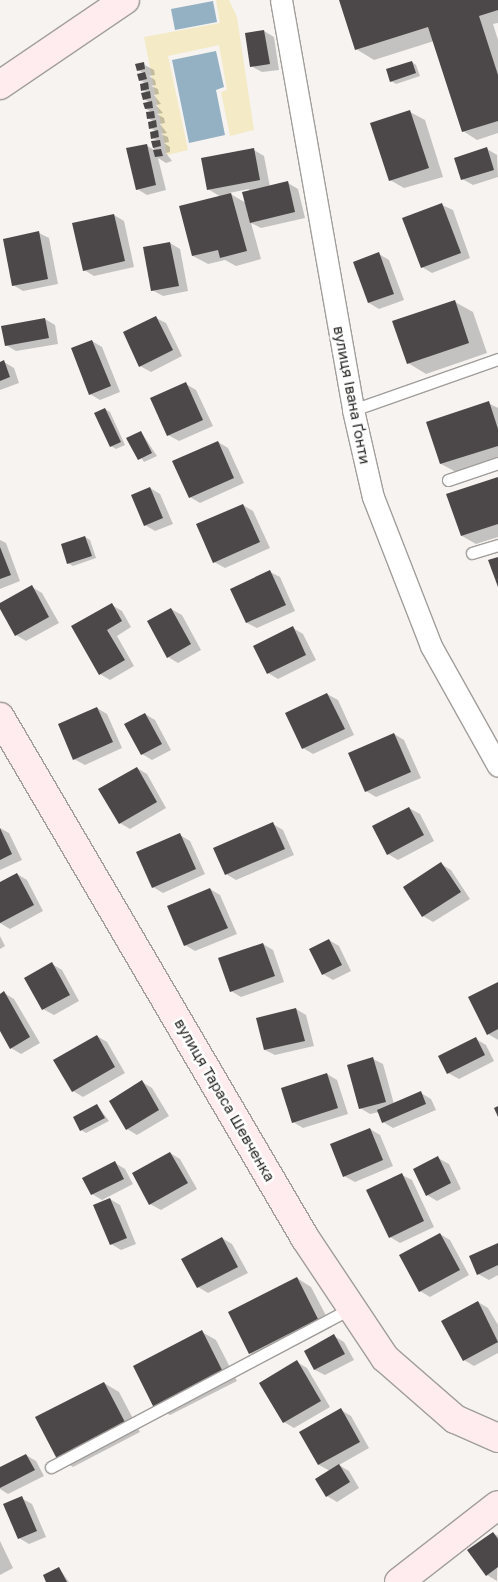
<!DOCTYPE html>
<meta charset="utf-8">
<style>
body{margin:0}
#map{position:relative;width:498px;height:1582px;overflow:hidden;background:#f6f3f0;font-family:"Golos Text",sans-serif}
div>[style]{position:absolute}
[style*='--x']{left:calc(var(--x)*1px);top:calc(var(--y)*1px);width:calc(var(--w)*1px);rotate:calc(var(--a)*1deg)}
.sand>*{inset:0;background:#f4eac5}
.water>*{inset:0;background:#93b1c3}
.shadow>*{inset:0;background:#0003}
.building>*{inset:0;background:#4c484a}
.roads{filter:drop-shadow(1px 0 #a19e9b) drop-shadow(-1px 0 #a19e9b) drop-shadow(0 1px #a19e9b) drop-shadow(0 -1px #a19e9b)}
.lane>*{height:11px;margin:-5.5px;padding:0 5.5px;transform-origin:5.5px;border-radius:5.5px;background:#fff}
.street>*{height:21px;margin:-10.5px;padding:0 10.5px;transform-origin:10.5px;border-radius:10.5px;background:#fff}
.secondary>*{height:28px;margin:-14px;padding:0 14px;transform-origin:14px;border-radius:14px;background:#feecee}
span{translate:-50% -50%;white-space:nowrap;text-align:center;line-height:1.15;-webkit-text-stroke:5px #fff;paint-order:stroke}
.street-label{font-size:15px;color:#282726}
</style>
<div id="map">
<div class="sand">
<i style="clip-path:polygon(216px 0,229px 0,237px 17px,254px 130px,230px 136px,221px 92px,227px 90px,219px 45px,168px 56px,188px 150px,167px 155px,144px 37px,220px 23px)"></i>
</div>
<div class="water">
<i style="clip-path:polygon(213px 1px,217px 22px,175px 30px,171px 9px)"></i>
<i style="clip-path:polygon(216px 51px,224px 87px,216px 90px,225px 135px,189px 143px,172px 60px)"></i>
</div>
<div class="shadow">
<i style="clip-path:polygon(340px 0,498px 0,498px 23px,493px 24px,498px 40px,498px 133px,477px 140px,463px 131px,434px 41px,374px 60px,356px 49px)"></i>
<i style="clip-path:polygon(264px 31px,274px 37px,279px 70px,262px 72px,251px 66px)"></i>
<i style="clip-path:polygon(412px 62px,416px 65px,420px 76px,396px 84px,391px 81px)"></i>
<i style="clip-path:polygon(143px 64px,154px 70px,155px 75px,149px 76px,155px 80px,156px 85px,151px 86px,158px 89px,159px 94px,154px 95px,161px 104px,156px 105px,163px 113px,157px 114px,164px 118px,165px 123px,160px 124px,167px 133px,161px 134px,168px 137px,169px 142px,164px 143px,170px 147px,170px 152px,166px 153px,172px 161px,166px 163px,158px 158px,166px 190px,147px 195px,137px 189px,146px 145px,154px 150px,153px 142px,158px 141px,152px 138px,157px 132px,150px 128px,154px 122px,148px 118px,152px 112px,146px 109px,150px 103px,144px 99px,148px 93px,142px 90px,146px 84px,140px 80px,145px 74px,138px 70px)"></i>
<i style="clip-path:polygon(410px 112px,425px 120px,443px 177px,404px 188px,390px 180px)"></i>
<i style="clip-path:polygon(487px 149px,497px 155px,498px 177px,473px 185px,462px 179px)"></i>
<i style="clip-path:polygon(evenodd,254px 150px,264px 156px,270px 187px,288px 183px,298px 189px,305px 218px,261px 228px,251px 223px,261px 259px,236px 266px,225px 260px,208px 264px,193px 256px,221px 197px,208px 189px,254px 150px,249px 189px,246px 203px,229px 193px,249px 189px)"></i>
<i style="clip-path:polygon(442px 205px,453px 210px,470px 258px,432px 273px,422px 267px)"></i>
<i style="clip-path:polygon(114px 215px,124px 221px,134px 267px,94px 276px,84px 270px)"></i>
<i style="clip-path:polygon(39px 233px,49px 238px,58px 284px,23px 291px,13px 285px)"></i>
<i style="clip-path:polygon(170px 243px,180px 249px,188px 291px,163px 296px,152px 290px)"></i>
<i style="clip-path:polygon(379px 254px,389px 260px,404px 300px,379px 309px,369px 303px)"></i>
<i style="clip-path:polygon(455px 302px,473px 312px,487px 353px,426px 374px,408px 363px)"></i>
<i style="clip-path:polygon(156px 318px,166px 323px,182px 356px,151px 372px,140px 366px)"></i>
<i style="clip-path:polygon(45px 319px,55px 325px,58px 344px,16px 351px,6px 345px)"></i>
<i style="clip-path:polygon(92px 341px,102px 347px,120px 392px,100px 400px,90px 394px)"></i>
<i style="clip-path:polygon(4px 362px,14px 368px,19px 383px,0 390px,0 363px)"></i>
<i style="clip-path:polygon(186px 384px,196px 390px,213px 426px,179px 441px,168px 435px,152px 399px)"></i>
<i style="clip-path:polygon(488px 403px,498px 408px,498px 458px,456px 472px,441px 464px,428px 423px)"></i>
<i style="clip-path:polygon(105px 409px,110px 412px,125px 445px,116px 449px,111px 446px)"></i>
<i style="clip-path:polygon(141px 432px,157px 456px,144px 462px,128px 439px)"></i>
<i style="clip-path:polygon(218px 442px,228px 448px,244px 483px,200px 503px,190px 497px)"></i>
<i style="clip-path:polygon(498px 478px,498px 537px,476px 544px,462px 536px)"></i>
<i style="clip-path:polygon(150px 488px,160px 494px,173px 524px,155px 531px,145px 525px)"></i>
<i style="clip-path:polygon(243px 505px,253px 511px,270px 548px,225px 568px,214px 562px)"></i>
<i style="clip-path:polygon(85px 537px,90px 540px,96px 558px,73px 566px,68px 563px)"></i>
<i style="clip-path:polygon(0 540px,6px 543px,20px 581px,0 589px)"></i>
<i style="clip-path:polygon(270px 572px,280px 577px,295px 611px,257px 628px,247px 623px,232px 589px)"></i>
<i style="clip-path:polygon(32px 587px,42px 593px,59px 623px,26px 641px,16px 635px,0 604px)"></i>
<i style="clip-path:polygon(112px 605px,122px 611px,131px 627px,117px 636px,134px 666px,110px 680px,100px 674px,73px 627px)"></i>
<i style="clip-path:polygon(171px 609px,182px 615px,201px 650px,178px 663px,168px 657px)"></i>
<i style="clip-path:polygon(293px 628px,303px 634px,316px 660px,278px 679px,268px 673px)"></i>
<i style="clip-path:polygon(327px 694px,338px 700px,354px 735px,313px 754px,303px 748px)"></i>
<i style="clip-path:polygon(97px 708px,107px 714px,122px 748px,85px 765px,74px 759px)"></i>
<i style="clip-path:polygon(145px 714px,155px 720px,171px 750px,152px 760px,142px 754px)"></i>
<i style="clip-path:polygon(394px 734px,404px 740px,421px 778px,376px 797px,366px 791px)"></i>
<i style="clip-path:polygon(137px 768px,147px 774px,166px 808px,130px 829px,120px 823px)"></i>
<i style="clip-path:polygon(409px 808px,420px 814px,434px 841px,398px 860px,388px 854px)"></i>
<i style="clip-path:polygon(273px 824px,283px 830px,294px 855px,236px 880px,226px 874px)"></i>
<i style="clip-path:polygon(0 828px,9px 833px,22px 860px,0 870px)"></i>
<i style="clip-path:polygon(180px 835px,190px 841px,205px 874px,163px 893px,153px 887px)"></i>
<i style="clip-path:polygon(441px 864px,451px 870px,470px 899px,433px 922px,423px 916px)"></i>
<i style="clip-path:polygon(17px 874px,27px 880px,43px 911px,10px 929px,0 923px,0 883px)"></i>
<i style="clip-path:polygon(210px 889px,220px 895px,237px 934px,195px 951px,185px 945px)"></i>
<i style="clip-path:polygon(0 936px,5px 946px,0 949px)"></i>
<i style="clip-path:polygon(329px 940px,339px 946px,351px 971px,333px 980px,323px 974px)"></i>
<i style="clip-path:polygon(263px 944px,273px 950px,284px 982px,241px 997px,231px 991px)"></i>
<i style="clip-path:polygon(52px 964px,62px 970px,79px 1001px,54px 1015px,43px 1009px)"></i>
<i style="clip-path:polygon(498px 984px,498px 1040px,488px 1034px)"></i>
<i style="clip-path:polygon(4px 993px,14px 999px,40px 1043px,21px 1054px,11px 1048px,0 1028px,0 995px)"></i>
<i style="clip-path:polygon(296px 1009px,306px 1015px,314px 1046px,275px 1055px,265px 1050px)"></i>
<i style="clip-path:polygon(97px 1036px,107px 1042px,125px 1073px,83px 1097px,73px 1091px)"></i>
<i style="clip-path:polygon(476px 1039px,486px 1045px,494px 1061px,459px 1079px,448px 1073px)"></i>
<i style="clip-path:polygon(373px 1059px,383px 1064px,394px 1104px,421px 1093px,431px 1099px,436px 1110px,393px 1128px,383px 1122px,379px 1112px,370px 1114px,360px 1108px)"></i>
<i style="clip-path:polygon(327px 1074px,337px 1080px,348px 1114px,303px 1128px,293px 1122px)"></i>
<i style="clip-path:polygon(142px 1082px,152px 1088px,169px 1116px,137px 1135px,127px 1129px)"></i>
<i style="clip-path:polygon(97px 1105px,109px 1121px,86px 1133px,81px 1130px)"></i>
<i style="clip-path:polygon(370px 1129px,380px 1135px,393px 1166px,355px 1182px,344px 1176px)"></i>
<i style="clip-path:polygon(170px 1153px,180px 1159px,197px 1189px,161px 1210px,150px 1204px)"></i>
<i style="clip-path:polygon(438px 1158px,449px 1164px,461px 1189px,437px 1201px,427px 1195px)"></i>
<i style="clip-path:polygon(115px 1163px,125px 1169px,133px 1184px,102px 1200px,92px 1194px)"></i>
<i style="clip-path:polygon(402px 1175px,412px 1180px,434px 1227px,400px 1243px,390px 1237px)"></i>
<i style="clip-path:polygon(110px 1199px,120px 1205px,136px 1244px,121px 1250px,111px 1244px)"></i>
<i style="clip-path:polygon(440px 1234px,450px 1240px,469px 1275px,430px 1297px,420px 1291px)"></i>
<i style="clip-path:polygon(222px 1238px,232px 1244px,248px 1273px,208px 1293px,198px 1287px)"></i>
<i style="clip-path:polygon(498px 1244px,498px 1275px,489px 1280px,478px 1274px)"></i>
<i style="clip-path:polygon(297px 1278px,311px 1287px,332px 1327px,265px 1362px,250px 1353px,229px 1313px)"></i>
<i style="clip-path:polygon(478px 1302px,488px 1308px,498px 1325px,498px 1353px,474px 1366px,464px 1360px)"></i>
<i style="clip-path:polygon(202px 1332px,216px 1340px,237px 1381px,170px 1415px,155px 1407px)"></i>
<i style="clip-path:polygon(334px 1336px,344px 1342px,354px 1360px,325px 1375px,315px 1370px,305px 1352px)"></i>
<i style="clip-path:polygon(297px 1362px,307px 1368px,330px 1407px,294px 1428px,284px 1422px)"></i>
<i style="clip-path:polygon(104px 1383px,119px 1392px,140px 1432px,73px 1467px,58px 1458px)"></i>
<i style="clip-path:polygon(341px 1410px,351px 1416px,369px 1448px,339px 1465px,349px 1471px,359px 1488px,337px 1502px,327px 1496px,330px 1471px,319px 1465px,301px 1433px)"></i>
<i style="clip-path:polygon(26px 1455px,36px 1461px,44px 1476px,8px 1494px,0 1489px,0 1468px)"></i>
<i style="clip-path:polygon(21px 1498px,32px 1504px,46px 1537px,29px 1544px,19px 1538px)"></i>
<i style="clip-path:polygon(493px 1533px,498px 1536px,497px 1581px,487px 1575px)"></i>
<i style="clip-path:polygon(0 1541px,13px 1568px,0 1575px)"></i>
<i style="clip-path:polygon(59px 1568px,69px 1582px,47px 1582px)"></i>
</div>
<div class="building">
<i style="clip-path:polygon(339px 0,498px 0,498px 10px,479px 16px,498px 75px,498px 121px,462px 132px,428px 27px,355px 50px)"></i>
<i style="clip-path:polygon(264px 30px,270px 64px,250px 67px,245px 33px)"></i>
<i style="clip-path:polygon(412px 61px,416px 73px,390px 82px,386px 69px)"></i>
<i style="clip-path:polygon(144px 62px,145px 69px,137px 71px,135px 64px)"></i>
<i style="clip-path:polygon(145px 72px,147px 79px,139px 81px,137px 74px)"></i>
<i style="clip-path:polygon(148px 82px,149px 89px,141px 91px,140px 84px)"></i>
<i style="clip-path:polygon(150px 91px,151px 98px,143px 100px,141px 93px)"></i>
<i style="clip-path:polygon(152px 101px,153px 108px,145px 109px,143px 103px)"></i>
<i style="clip-path:polygon(410px 110px,429px 168px,389px 181px,370px 123px)"></i>
<i style="clip-path:polygon(154px 111px,155px 118px,147px 119px,146px 112px)"></i>
<i style="clip-path:polygon(156px 120px,157px 127px,149px 129px,148px 122px)"></i>
<i style="clip-path:polygon(158px 130px,159px 137px,151px 139px,150px 132px)"></i>
<i style="clip-path:polygon(160px 140px,161px 146px,153px 148px,151px 141px)"></i>
<i style="clip-path:polygon(147px 144px,156px 185px,136px 190px,126px 148px)"></i>
<i style="clip-path:polygon(487px 147px,494px 170px,461px 180px,454px 158px)"></i>
<i style="clip-path:polygon(254px 148px,260px 180px,207px 190px,201px 158px)"></i>
<i style="clip-path:polygon(161px 149px,163px 156px,155px 157px,153px 150px)"></i>
<i style="clip-path:polygon(288px 181px,295px 212px,250px 223px,242px 192px)"></i>
<i style="clip-path:polygon(231px 193px,247px 251px,220px 258px,218px 250px,192px 256px,179px 206px)"></i>
<i style="clip-path:polygon(442px 203px,461px 253px,421px 268px,402px 218px)"></i>
<i style="clip-path:polygon(114px 214px,125px 261px,83px 271px,72px 223px)"></i>
<i style="clip-path:polygon(39px 231px,48px 279px,12px 286px,3px 239px)"></i>
<i style="clip-path:polygon(170px 242px,179px 286px,151px 291px,143px 247px)"></i>
<i style="clip-path:polygon(379px 252px,394px 294px,368px 303px,353px 262px)"></i>
<i style="clip-path:polygon(455px 300px,469px 343px,407px 364px,392px 321px)"></i>
<i style="clip-path:polygon(156px 316px,173px 350px,139px 367px,123px 332px)"></i>
<i style="clip-path:polygon(45px 318px,49px 338px,5px 346px,1px 326px)"></i>
<i style="clip-path:polygon(92px 340px,111px 386px,89px 395px,71px 348px)"></i>
<i style="clip-path:polygon(4px 360px,10px 377px,0 381px,0 362px)"></i>
<i style="clip-path:polygon(186px 382px,203px 420px,167px 436px,150px 398px)"></i>
<i style="clip-path:polygon(489px 401px,498px 429px,498px 446px,440px 464px,426px 422px)"></i>
<i style="clip-path:polygon(105px 408px,121px 442px,110px 447px,94px 413px)"></i>
<i style="clip-path:polygon(141px 431px,152px 453px,138px 460px,126px 438px)"></i>
<i style="clip-path:polygon(218px 441px,234px 478px,189px 498px,172px 461px)"></i>
<i style="clip-path:polygon(498px 477px,498px 524px,461px 536px,446px 494px)"></i>
<i style="clip-path:polygon(150px 487px,163px 518px,144px 526px,131px 495px)"></i>
<i style="clip-path:polygon(243px 504px,260px 542px,213px 563px,196px 524px)"></i>
<i style="clip-path:polygon(85px 536px,92px 556px,67px 564px,61px 544px)"></i>
<i style="clip-path:polygon(0 547px,11px 575px,0 579px)"></i>
<i style="clip-path:polygon(498px 557px,498px 587px,488px 560px)"></i>
<i style="clip-path:polygon(270px 570px,286px 605px,246px 623px,230px 589px)"></i>
<i style="clip-path:polygon(32px 585px,49px 617px,15px 636px,0 609px,0 603px)"></i>
<i style="clip-path:polygon(112px 603px,122px 621px,107px 630px,125px 660px,99px 675px,71px 626px)"></i>
<i style="clip-path:polygon(171px 608px,191px 644px,167px 658px,147px 621px)"></i>
<i style="clip-path:polygon(293px 626px,306px 655px,267px 674px,253px 646px)"></i>
<i style="clip-path:polygon(327px 693px,345px 729px,302px 749px,285px 713px)"></i>
<i style="clip-path:polygon(97px 707px,113px 742px,73px 760px,58px 724px)"></i>
<i style="clip-path:polygon(145px 713px,162px 744px,141px 755px,124px 724px)"></i>
<i style="clip-path:polygon(394px 733px,411px 772px,365px 792px,348px 753px)"></i>
<i style="clip-path:polygon(137px 767px,157px 802px,119px 824px,98px 789px)"></i>
<i style="clip-path:polygon(409px 807px,424px 835px,387px 855px,372px 826px)"></i>
<i style="clip-path:polygon(273px 822px,285px 849px,225px 875px,213px 848px)"></i>
<i style="clip-path:polygon(0 828px,12px 854px,0 860px)"></i>
<i style="clip-path:polygon(180px 833px,196px 869px,152px 888px,136px 852px)"></i>
<i style="clip-path:polygon(441px 862px,461px 892px,422px 917px,403px 887px)"></i>
<i style="clip-path:polygon(17px 873px,34px 905px,0 923px,0 882px)"></i>
<i style="clip-path:polygon(210px 888px,228px 928px,184px 946px,167px 906px)"></i>
<i style="clip-path:polygon(329px 939px,342px 965px,322px 975px,309px 949px)"></i>
<i style="clip-path:polygon(263px 943px,275px 976px,230px 992px,218px 958px)"></i>
<i style="clip-path:polygon(52px 962px,70px 995px,42px 1010px,24px 978px)"></i>
<i style="clip-path:polygon(498px 982px,498px 1029px,487px 1035px,468px 997px)"></i>
<i style="clip-path:polygon(4px 991px,30px 1037px,10px 1049px,0 1031px,0 994px)"></i>
<i style="clip-path:polygon(296px 1008px,305px 1041px,264px 1050px,256px 1018px)"></i>
<i style="clip-path:polygon(97px 1035px,115px 1067px,72px 1092px,53px 1060px)"></i>
<i style="clip-path:polygon(476px 1037px,485px 1055px,447px 1074px,438px 1056px)"></i>
<i style="clip-path:polygon(373px 1057px,386px 1102px,359px 1109px,347px 1065px)"></i>
<i style="clip-path:polygon(327px 1073px,338px 1108px,292px 1123px,281px 1088px)"></i>
<i style="clip-path:polygon(142px 1080px,159px 1110px,126px 1130px,109px 1101px)"></i>
<i style="clip-path:polygon(421px 1091px,426px 1104px,382px 1123px,377px 1110px)"></i>
<i style="clip-path:polygon(97px 1104px,105px 1118px,80px 1131px,73px 1117px)"></i>
<i style="clip-path:polygon(498px 1106px,498px 1117px,494px 1108px)"></i>
<i style="clip-path:polygon(370px 1128px,383px 1160px,343px 1177px,330px 1144px)"></i>
<i style="clip-path:polygon(170px 1152px,188px 1183px,149px 1205px,132px 1173px)"></i>
<i style="clip-path:polygon(438px 1156px,451px 1183px,426px 1196px,413px 1169px)"></i>
<i style="clip-path:polygon(115px 1161px,124px 1179px,91px 1195px,82px 1178px)"></i>
<i style="clip-path:polygon(402px 1173px,424px 1221px,389px 1238px,366px 1190px)"></i>
<i style="clip-path:polygon(110px 1198px,127px 1238px,110px 1245px,93px 1205px)"></i>
<i style="clip-path:polygon(440px 1233px,460px 1270px,419px 1292px,399px 1255px)"></i>
<i style="clip-path:polygon(222px 1237px,238px 1267px,197px 1288px,181px 1259px)"></i>
<i style="clip-path:polygon(498px 1243px,498px 1265px,477px 1275px,469px 1256px)"></i>
<i style="clip-path:polygon(297px 1277px,318px 1319px,249px 1354px,228px 1312px)"></i>
<i style="clip-path:polygon(478px 1301px,498px 1342px,463px 1361px,441px 1321px)"></i>
<i style="clip-path:polygon(202px 1330px,223px 1372px,154px 1408px,133px 1366px)"></i>
<i style="clip-path:polygon(334px 1334px,345px 1354px,314px 1370px,304px 1351px)"></i>
<i style="clip-path:polygon(297px 1360px,321px 1401px,283px 1423px,259px 1383px)"></i>
<i style="clip-path:polygon(104px 1382px,126px 1424px,57px 1459px,35px 1417px)"></i>
<i style="clip-path:polygon(341px 1408px,360px 1442px,318px 1465px,299px 1432px)"></i>
<i style="clip-path:polygon(26px 1454px,35px 1470px,0 1488px,0 1467px)"></i>
<i style="clip-path:polygon(339px 1464px,350px 1482px,326px 1497px,315px 1479px)"></i>
<i style="clip-path:polygon(22px 1496px,37px 1531px,18px 1539px,3px 1504px)"></i>
<i style="clip-path:polygon(493px 1532px,498px 1539px,498px 1567px,486px 1576px,467px 1550px)"></i>
<i style="clip-path:polygon(59px 1567px,67px 1582px,46px 1582px,43px 1575px)"></i>
</div>
<div class="roads">
<div class="lane">
<i style="--x:353;--y:410;--w:154;--a:-19.4"></i>
<i style="--x:448;--y:480;--w:53;--a:-18.8"></i>
<i style="--x:472;--y:553;--w:27;--a:-17"></i>
<i style="--x:51;--y:1467;--w:340;--a:-27.9"></i>
</div>
<div class="street">
<i style="--x:281;--y:0;--w:416;--a:80"></i>
<i style="--x:353;--y:410;--w:89;--a:77.1"></i>
<i style="--x:373;--y:497;--w:160;--a:68.7"></i>
<i style="--x:431;--y:646;--w:137;--a:60.8"></i>
</div>
<div class="secondary">
<i style="--x:0;--y:85;--w:151;--a:-34.2"></i>
<i style="--x:0;--y:717;--w:604;--a:59.65"></i>
<i style="--x:305;--y:1238;--w:144;--a:56.3"></i>
<i style="--x:385;--y:1358;--w:93;--a:41.1"></i>
<i style="--x:455;--y:1419;--w:47;--a:23.8"></i>
<i style="--x:399;--y:1582;--w:125;--a:-37.9"></i>
</div>
</div>
<div class="street-label">
<span style="left:352px;top:395px;rotate:79deg">вулиця Івана Ґонти</span>
<span style="left:225px;top:1100px;rotate:60deg">вулиця Тараса Шевченка</span>
</div>
</div>
